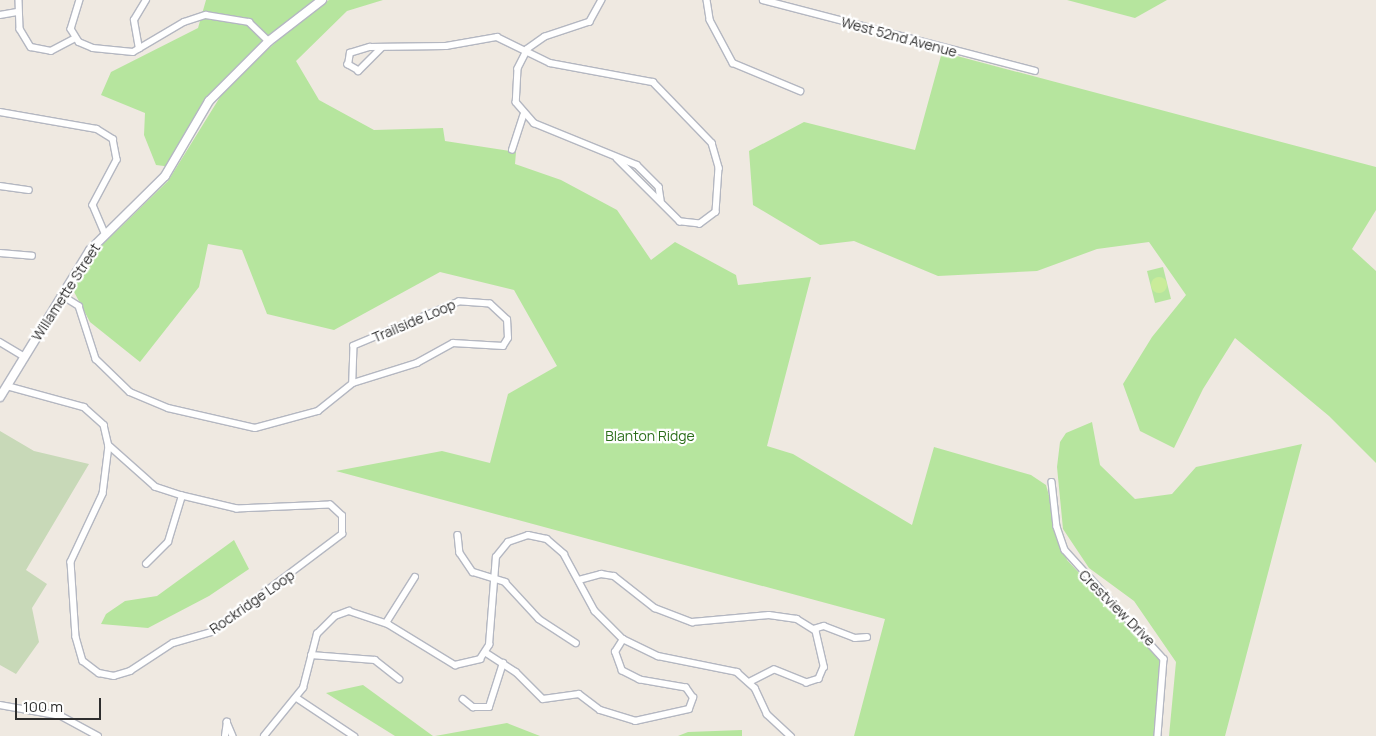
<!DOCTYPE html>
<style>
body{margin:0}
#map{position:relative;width:1376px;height:736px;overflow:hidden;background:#efe9e1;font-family:Manrope,sans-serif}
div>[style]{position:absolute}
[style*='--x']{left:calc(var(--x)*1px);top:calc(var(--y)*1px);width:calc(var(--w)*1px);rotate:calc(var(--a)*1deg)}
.green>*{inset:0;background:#b6e59e}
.cemetery>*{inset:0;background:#c8d9b8}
.pitch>*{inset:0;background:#c9ec9a}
.round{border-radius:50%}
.roads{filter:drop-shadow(1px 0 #b4b7c1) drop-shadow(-1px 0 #b4b7c1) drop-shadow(0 1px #b4b7c1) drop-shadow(0 -1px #b4b7c1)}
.street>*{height:5.5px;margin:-2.75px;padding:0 2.75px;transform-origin:2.75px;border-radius:2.75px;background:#fff}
.secondary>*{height:8px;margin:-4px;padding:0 4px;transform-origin:4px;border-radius:4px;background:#fff}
span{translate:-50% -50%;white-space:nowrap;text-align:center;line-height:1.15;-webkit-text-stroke:4.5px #fff;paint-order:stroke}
.street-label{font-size:14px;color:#2e2e2e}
.park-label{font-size:14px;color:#2c6e1b}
.scale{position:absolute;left:15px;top:698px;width:86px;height:22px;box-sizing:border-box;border:2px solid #2e2e2e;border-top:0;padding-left:6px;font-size:15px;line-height:18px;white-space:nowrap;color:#2e2e2e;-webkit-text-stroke:4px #fff;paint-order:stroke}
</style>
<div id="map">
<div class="green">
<i style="clip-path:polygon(206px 0,322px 0,222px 84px,172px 167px,156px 165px,144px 135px,145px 113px,101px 95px,111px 72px,198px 28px)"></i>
<i style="clip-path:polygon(329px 0,383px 0,347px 11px,296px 61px,319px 100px,374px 130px,443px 128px,445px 141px,516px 152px,515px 164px,561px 180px,617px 210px,651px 260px,675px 242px,736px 275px,738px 285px,811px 277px,767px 446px,793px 454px,912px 525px,934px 447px,1031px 475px,1046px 485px,1067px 560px,1162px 661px,1155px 736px,854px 736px,885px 619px,336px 471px,442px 451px,490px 463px,508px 394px,557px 366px,514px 290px,440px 272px,334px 330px,267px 314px,242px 250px,208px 244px,199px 287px,140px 362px,90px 322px,72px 288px,95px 252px,168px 181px,225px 89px,301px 19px)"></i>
<i style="clip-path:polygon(1067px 0,1167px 0,1135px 18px)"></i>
<i style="clip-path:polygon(942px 52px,1376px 167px,1376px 210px,1352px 249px,1376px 271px,1376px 463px,1329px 416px,1235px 338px,1203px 389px,1174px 448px,1140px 431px,1123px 384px,1152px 337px,1186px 295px,1149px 242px,1097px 249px,1037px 271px,938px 276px,854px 241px,820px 245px,753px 205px,749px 151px,804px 122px,915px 150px)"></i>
<i style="clip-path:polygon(1163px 267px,1171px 299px,1155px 303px,1147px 271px)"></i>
<i style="clip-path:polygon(1092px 422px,1100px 465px,1135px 499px,1172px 494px,1196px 467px,1302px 444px,1225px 736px,1169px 736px,1176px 662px,1134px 601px,1089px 568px,1063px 529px,1057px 467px,1060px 442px,1066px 433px)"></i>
<i style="clip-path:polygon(234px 540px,249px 569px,209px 596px,148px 628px,101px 624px,106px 614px,125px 601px,157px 596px)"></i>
<i style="clip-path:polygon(363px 685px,433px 736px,395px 736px,326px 693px)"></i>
<i style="clip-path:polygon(507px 723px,540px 736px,435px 736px)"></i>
<i style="clip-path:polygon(742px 730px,742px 736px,678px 736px,688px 732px)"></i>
</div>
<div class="cemetery">
<i style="clip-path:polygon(0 431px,34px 451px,89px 464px,26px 570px,47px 584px,32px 608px,39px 642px,16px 674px,0 665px)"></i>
</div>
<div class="pitch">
<i class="round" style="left:1151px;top:277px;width:16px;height:16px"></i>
</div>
<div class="roads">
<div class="street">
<i style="--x:19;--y:0;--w:29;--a:88"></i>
<i style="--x:20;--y:29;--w:21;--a:59"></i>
<i style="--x:31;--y:47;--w:20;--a:11"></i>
<i style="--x:51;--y:51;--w:27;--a:-28"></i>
<i style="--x:80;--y:0;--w:30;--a:107"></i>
<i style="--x:71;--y:29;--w:15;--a:58"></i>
<i style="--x:79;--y:42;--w:15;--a:23"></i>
<i style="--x:93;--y:48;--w:40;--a:5.7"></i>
<i style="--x:133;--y:52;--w:59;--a:-30.5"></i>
<i style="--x:184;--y:22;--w:23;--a:-18"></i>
<i style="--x:206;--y:15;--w:44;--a:9.2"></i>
<i style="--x:249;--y:22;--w:28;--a:44"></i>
<i style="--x:602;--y:0;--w:25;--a:119"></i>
<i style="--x:590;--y:22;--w:47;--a:161.6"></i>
<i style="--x:545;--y:37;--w:21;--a:145"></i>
<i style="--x:528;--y:49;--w:22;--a:117"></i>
<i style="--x:518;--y:69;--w:33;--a:93"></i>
<i style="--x:516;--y:102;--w:28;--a:49"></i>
<i style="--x:534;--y:123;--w:111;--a:22.2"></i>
<i style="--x:637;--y:165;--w:31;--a:45"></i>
<i style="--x:659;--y:187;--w:13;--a:81"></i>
<i style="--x:707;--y:0;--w:20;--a:81"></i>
<i style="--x:710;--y:20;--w:49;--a:61.9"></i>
<i style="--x:733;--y:63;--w:73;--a:22.7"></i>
<i style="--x:763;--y:0;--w:281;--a:14.6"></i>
<i style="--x:0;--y:15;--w:17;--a:-10"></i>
<i style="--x:382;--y:48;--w:33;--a:135"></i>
<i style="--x:359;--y:71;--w:13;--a:-151"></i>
<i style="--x:348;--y:65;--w:12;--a:-81"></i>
<i style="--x:350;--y:53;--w:21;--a:-17"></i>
<i style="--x:370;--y:47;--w:76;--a:-0.8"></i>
<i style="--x:446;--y:46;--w:52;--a:-10"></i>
<i style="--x:497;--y:37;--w:59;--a:26.1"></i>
<i style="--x:550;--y:63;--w:105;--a:10.5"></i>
<i style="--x:653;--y:82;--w:85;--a:46"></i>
<i style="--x:712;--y:143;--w:26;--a:74"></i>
<i style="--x:719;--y:168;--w:44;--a:93.9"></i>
<i style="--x:716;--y:212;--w:20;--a:143"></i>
<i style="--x:700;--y:224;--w:20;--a:-174"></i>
<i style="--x:680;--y:222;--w:89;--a:-135"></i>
<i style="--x:139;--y:49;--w:29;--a:-100"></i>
<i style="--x:134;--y:20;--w:23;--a:-59"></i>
<i style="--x:0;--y:112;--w:98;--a:9.9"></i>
<i style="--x:97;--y:129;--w:19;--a:32"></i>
<i style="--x:113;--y:139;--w:21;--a:79"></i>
<i style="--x:117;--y:160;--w:51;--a:118.1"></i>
<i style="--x:93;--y:205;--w:30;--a:67"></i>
<i style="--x:512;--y:150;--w:36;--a:-72"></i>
<i style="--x:0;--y:186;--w:29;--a:8"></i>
<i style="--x:0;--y:253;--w:32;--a:5"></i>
<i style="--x:63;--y:296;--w:19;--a:32"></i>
<i style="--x:79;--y:306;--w:56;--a:72.2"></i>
<i style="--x:96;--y:359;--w:47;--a:44.1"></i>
<i style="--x:130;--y:392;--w:41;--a:22.8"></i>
<i style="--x:168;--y:408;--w:89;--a:12.9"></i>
<i style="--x:255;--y:428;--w:65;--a:-15.1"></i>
<i style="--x:318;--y:411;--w:45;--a:-38.7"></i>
<i style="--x:353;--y:383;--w:67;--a:-17.4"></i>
<i style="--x:417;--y:363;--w:41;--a:-29.1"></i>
<i style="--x:453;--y:343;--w:50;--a:3.4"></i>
<i style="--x:503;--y:346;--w:9;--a:-58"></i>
<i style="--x:508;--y:338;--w:18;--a:-93"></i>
<i style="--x:507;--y:320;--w:23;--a:-137"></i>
<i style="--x:490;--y:304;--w:31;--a:-176"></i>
<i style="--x:459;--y:302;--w:114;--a:157.3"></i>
<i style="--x:354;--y:346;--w:37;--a:92"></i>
<i style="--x:0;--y:342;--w:29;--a:31"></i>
<i style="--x:7;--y:386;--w:80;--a:15.3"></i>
<i style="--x:84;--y:407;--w:27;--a:42"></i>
<i style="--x:104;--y:425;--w:22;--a:77"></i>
<i style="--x:109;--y:446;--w:48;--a:97.1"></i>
<i style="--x:103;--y:494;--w:75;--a:115.2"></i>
<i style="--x:71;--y:562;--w:75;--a:86.2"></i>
<i style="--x:76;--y:637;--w:25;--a:74"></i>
<i style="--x:83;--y:661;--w:20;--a:37"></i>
<i style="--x:99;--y:673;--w:15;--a:11"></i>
<i style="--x:114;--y:676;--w:17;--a:-17"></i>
<i style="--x:130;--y:671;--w:51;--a:-33.1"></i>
<i style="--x:173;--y:643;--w:41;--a:-15.8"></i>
<i style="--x:212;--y:632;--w:163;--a:-37"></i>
<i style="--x:342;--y:534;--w:18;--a:-90"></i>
<i style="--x:342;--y:516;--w:16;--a:-137"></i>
<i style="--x:330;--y:505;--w:93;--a:177.5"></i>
<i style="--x:237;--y:509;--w:57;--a:-166.7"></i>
<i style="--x:182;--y:496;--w:28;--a:-162"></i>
<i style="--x:155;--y:487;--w:62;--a:-138.3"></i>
<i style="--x:1052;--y:482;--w:45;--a:83.7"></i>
<i style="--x:1057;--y:527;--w:24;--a:71"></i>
<i style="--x:1065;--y:550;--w:147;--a:47.8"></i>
<i style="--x:1164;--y:659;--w:77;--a:94.5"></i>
<i style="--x:458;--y:535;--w:18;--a:84"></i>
<i style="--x:460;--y:553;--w:23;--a:56"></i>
<i style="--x:473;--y:572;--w:34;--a:17"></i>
<i style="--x:505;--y:582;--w:50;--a:47.4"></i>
<i style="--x:539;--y:619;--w:44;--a:33"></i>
<i style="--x:146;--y:564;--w:31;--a:-45"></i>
<i style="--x:168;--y:542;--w:48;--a:-73.1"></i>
<i style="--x:579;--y:580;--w:23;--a:-15"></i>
<i style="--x:601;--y:574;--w:13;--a:9"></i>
<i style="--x:614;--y:576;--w:52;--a:38"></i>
<i style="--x:655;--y:608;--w:40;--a:21"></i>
<i style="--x:692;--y:622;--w:77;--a:-5.2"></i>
<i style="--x:769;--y:615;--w:28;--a:8"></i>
<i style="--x:797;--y:619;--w:22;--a:32"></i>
<i style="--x:816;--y:631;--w:37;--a:77"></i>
<i style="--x:824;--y:667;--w:13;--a:113"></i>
<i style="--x:819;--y:679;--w:13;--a:162"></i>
<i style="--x:807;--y:683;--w:35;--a:-158"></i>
<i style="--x:774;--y:670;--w:27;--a:153"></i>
<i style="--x:386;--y:623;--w:54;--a:-57.8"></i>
<i style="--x:814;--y:629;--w:10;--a:-17"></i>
<i style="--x:824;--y:626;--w:33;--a:21"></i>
<i style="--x:855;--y:638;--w:12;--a:-5"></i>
<i style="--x:485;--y:652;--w:37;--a:33"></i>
<i style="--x:516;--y:672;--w:38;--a:45"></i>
<i style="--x:543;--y:699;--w:36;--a:-8"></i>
<i style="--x:579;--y:694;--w:26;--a:37"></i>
<i style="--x:600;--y:710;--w:37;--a:17"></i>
<i style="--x:635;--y:721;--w:55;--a:-12.5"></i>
<i style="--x:689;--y:709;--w:12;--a:-70"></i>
<i style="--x:693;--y:698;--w:12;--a:-125"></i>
<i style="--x:686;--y:688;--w:47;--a:-170.1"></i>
<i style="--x:640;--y:680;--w:20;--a:-153"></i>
<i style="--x:622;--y:671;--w:20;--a:-110"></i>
<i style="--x:615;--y:652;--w:15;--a:-58"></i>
<i style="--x:311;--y:655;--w:64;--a:4.5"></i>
<i style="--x:375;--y:660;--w:31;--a:38"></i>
<i style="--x:297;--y:698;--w:69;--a:33.7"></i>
<i style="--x:463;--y:699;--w:13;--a:39"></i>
<i style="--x:473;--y:707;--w:16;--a:0"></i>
<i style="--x:489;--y:707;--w:46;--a:-72.3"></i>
<i style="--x:0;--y:705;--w:62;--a:10.2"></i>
<i style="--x:61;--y:716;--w:42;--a:28.4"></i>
<i style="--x:225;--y:736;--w:14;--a:-82"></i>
<i style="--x:227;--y:722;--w:15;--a:67"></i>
<i style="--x:264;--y:736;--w:62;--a:-50.9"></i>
<i style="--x:303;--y:688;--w:56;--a:-75.5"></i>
<i style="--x:317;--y:634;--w:25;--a:-45"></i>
<i style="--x:335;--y:616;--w:15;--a:-20"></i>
<i style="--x:349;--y:611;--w:41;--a:18.4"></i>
<i style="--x:388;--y:624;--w:79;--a:31.5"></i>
<i style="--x:455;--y:665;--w:26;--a:-13"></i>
<i style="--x:480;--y:659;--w:17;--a:-57"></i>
<i style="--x:489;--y:645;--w:88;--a:-85.5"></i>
<i style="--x:496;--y:557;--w:19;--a:-51"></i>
<i style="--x:508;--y:542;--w:21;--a:-19"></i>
<i style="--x:528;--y:535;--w:19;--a:12"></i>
<i style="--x:547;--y:539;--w:23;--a:41"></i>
<i style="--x:564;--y:554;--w:65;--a:61.5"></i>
<i style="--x:595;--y:611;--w:40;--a:45"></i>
<i style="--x:623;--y:639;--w:39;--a:26"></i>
<i style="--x:658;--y:656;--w:81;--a:11.4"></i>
<i style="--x:737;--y:672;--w:24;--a:42"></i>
<i style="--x:755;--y:688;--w:29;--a:65"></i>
<i style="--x:767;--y:714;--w:33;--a:43"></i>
</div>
<div class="secondary">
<i style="--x:0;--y:397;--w:172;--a:-58.5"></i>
<i style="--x:90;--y:250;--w:105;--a:-44.6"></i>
<i style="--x:165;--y:176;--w:87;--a:-59.6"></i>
<i style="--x:209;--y:101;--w:85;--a:-45"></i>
<i style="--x:269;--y:41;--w:67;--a:-37.7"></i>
</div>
</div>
<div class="street-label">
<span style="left:899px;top:37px;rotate:15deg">West 52nd Avenue</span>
<span style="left:66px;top:292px;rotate:-57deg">Willamette Street</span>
<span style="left:414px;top:321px;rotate:-23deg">Trailside Loop</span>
<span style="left:252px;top:602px;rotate:-35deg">Rockridge Loop</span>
<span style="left:1117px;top:608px;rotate:45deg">Crestview Drive</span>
</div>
<div class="park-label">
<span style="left:650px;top:436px">Blanton Ridge</span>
</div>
<div class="scale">100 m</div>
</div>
